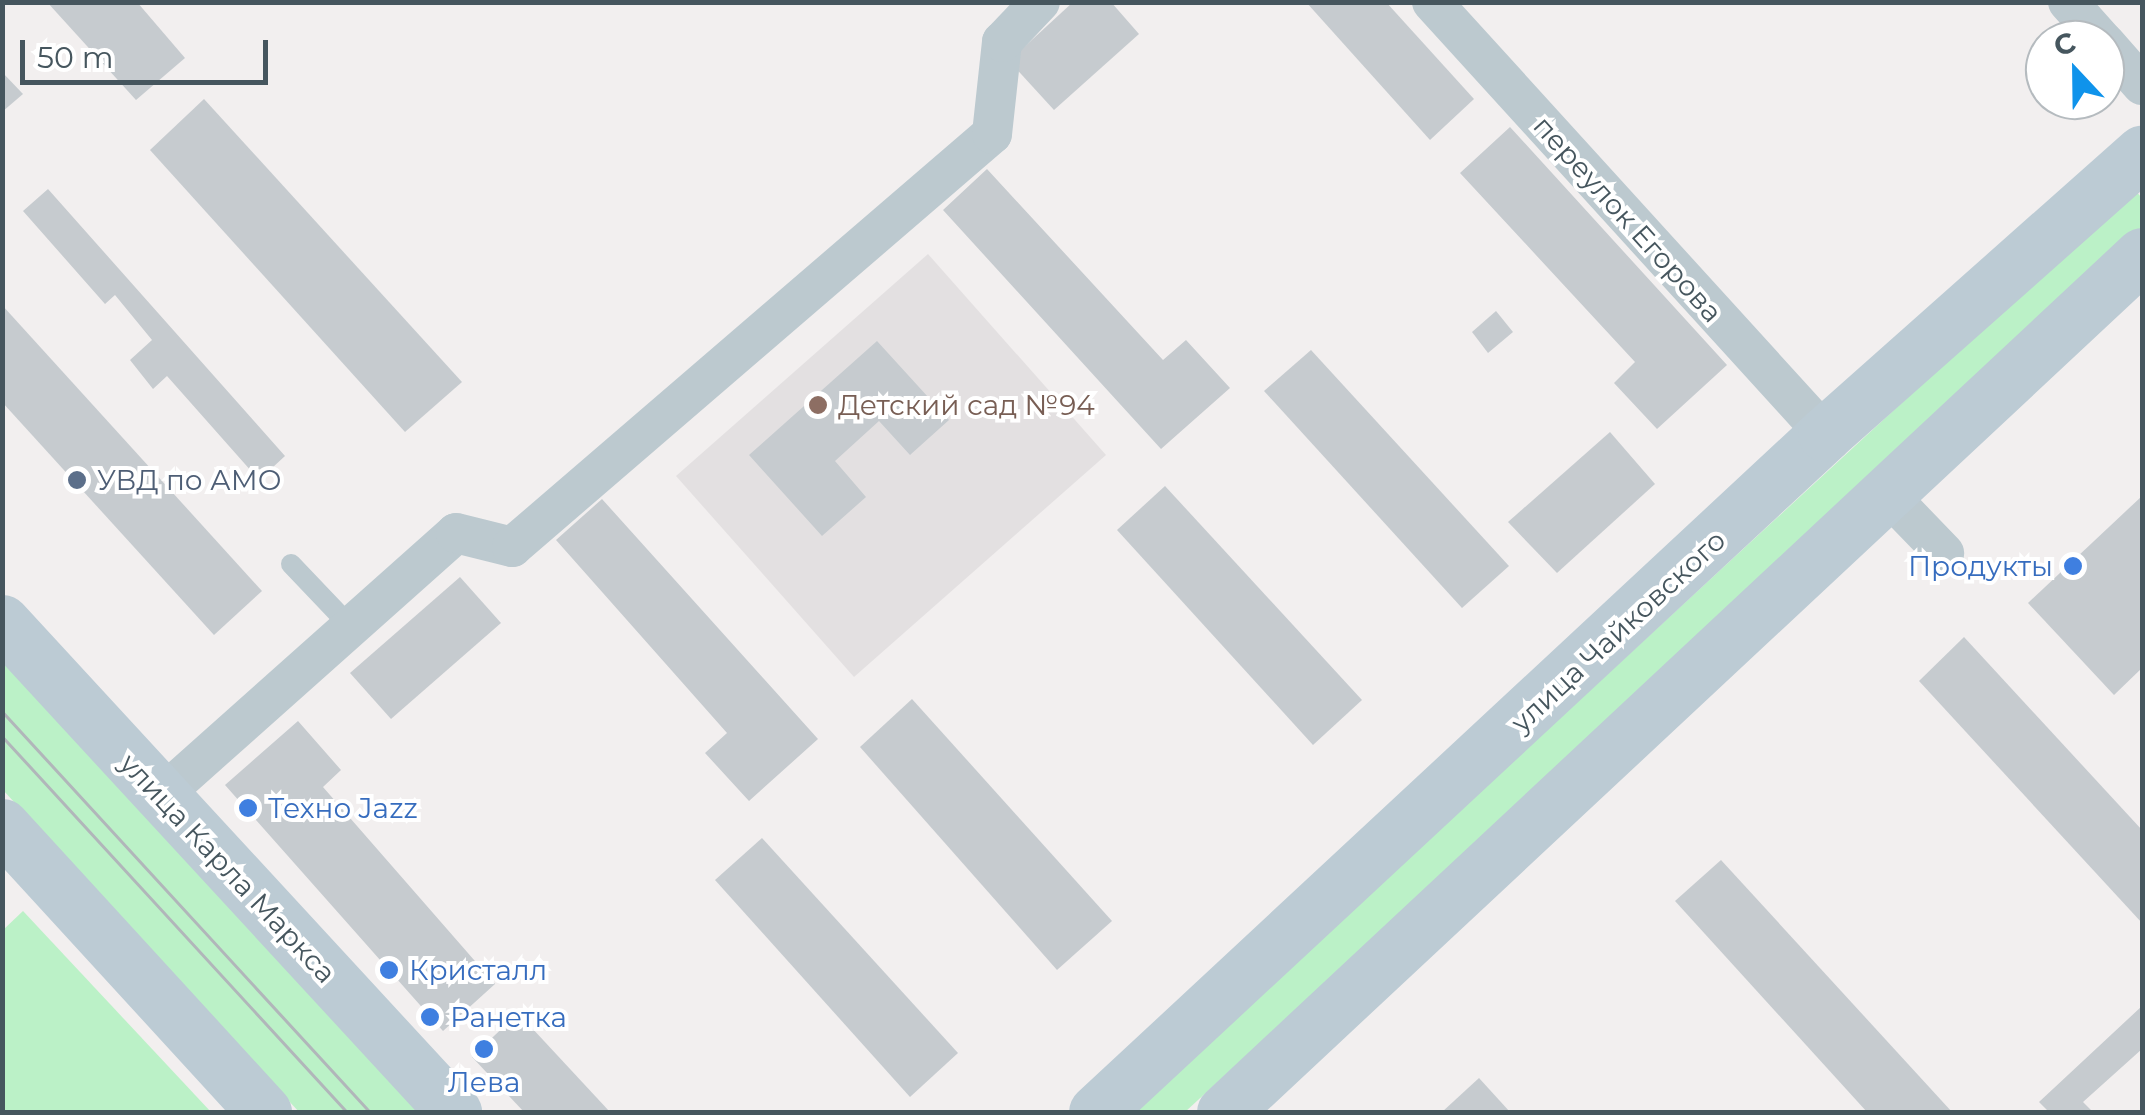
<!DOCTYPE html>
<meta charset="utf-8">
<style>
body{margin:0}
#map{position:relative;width:2145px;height:1115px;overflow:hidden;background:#f2efef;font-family:Montserrat,sans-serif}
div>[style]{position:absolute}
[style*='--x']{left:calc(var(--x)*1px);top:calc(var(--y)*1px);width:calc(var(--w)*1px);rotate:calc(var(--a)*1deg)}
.education>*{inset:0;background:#e3e0e1}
.green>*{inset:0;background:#bbf1c7}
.building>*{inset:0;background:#c6cbcf}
.lane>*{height:20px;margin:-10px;padding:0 10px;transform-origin:10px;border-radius:10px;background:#bcc9cf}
.street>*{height:40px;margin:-20px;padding:0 20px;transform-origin:20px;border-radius:20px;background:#bcc9cf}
.secondary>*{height:55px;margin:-27.5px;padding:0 27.5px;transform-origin:27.5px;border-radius:27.5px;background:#bccbd4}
.tram>*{height:2.5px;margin:-1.25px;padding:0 1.25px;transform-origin:1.25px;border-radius:1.25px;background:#b1b6ba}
.dots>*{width:28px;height:28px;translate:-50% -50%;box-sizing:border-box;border:5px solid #fff;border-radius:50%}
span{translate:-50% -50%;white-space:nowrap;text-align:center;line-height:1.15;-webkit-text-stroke:8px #fff;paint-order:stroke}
.street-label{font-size:28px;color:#46565e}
.education-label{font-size:28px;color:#785e54}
.left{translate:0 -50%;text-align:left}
.service-label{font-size:28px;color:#4e5e75}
.shop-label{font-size:28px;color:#366cbe}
.right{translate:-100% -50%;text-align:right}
.frame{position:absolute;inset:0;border:5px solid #46565e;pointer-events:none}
.north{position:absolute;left:2025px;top:20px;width:100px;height:100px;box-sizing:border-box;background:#fff;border:2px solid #b5bbbf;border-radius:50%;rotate:338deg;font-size:28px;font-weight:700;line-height:40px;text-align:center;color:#46565e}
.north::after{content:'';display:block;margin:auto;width:35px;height:45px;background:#0f93eb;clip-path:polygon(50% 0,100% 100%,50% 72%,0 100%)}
.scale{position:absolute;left:20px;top:40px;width:248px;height:45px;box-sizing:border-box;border:5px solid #46565e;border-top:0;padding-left:12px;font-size:30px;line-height:35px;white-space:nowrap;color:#46565e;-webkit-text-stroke:8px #fff;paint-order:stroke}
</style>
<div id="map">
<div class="education">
<i style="clip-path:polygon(928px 254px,1106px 455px,854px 677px,676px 476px)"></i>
</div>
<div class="green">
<i style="clip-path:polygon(2134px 189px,2142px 198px,2142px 232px,1185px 1112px,1132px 1112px)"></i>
<i style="clip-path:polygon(3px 658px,419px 1112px,299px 1112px,3px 790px)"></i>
<i style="clip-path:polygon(23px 911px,211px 1112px,3px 1112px,3px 930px)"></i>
</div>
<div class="building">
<i style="clip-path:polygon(47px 2px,137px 2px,185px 58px,136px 100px)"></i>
<i style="clip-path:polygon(1073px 2px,1111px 2px,1139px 34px,1054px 110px,1009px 61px)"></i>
<i style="clip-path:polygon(1306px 2px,1386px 2px,1474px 99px,1430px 140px)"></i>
<i style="clip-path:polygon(2px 72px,23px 94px,2px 112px)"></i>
<i style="clip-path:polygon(204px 99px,462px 382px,405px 432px,150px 150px)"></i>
<i style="clip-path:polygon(1510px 127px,1727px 365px,1657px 429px,1614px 383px,1635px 362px,1460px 173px)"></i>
<i style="clip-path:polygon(987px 169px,1163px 360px,1186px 340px,1230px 388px,1161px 449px,943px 210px)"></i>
<i style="clip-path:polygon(48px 189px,285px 456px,259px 480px,167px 376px,153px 389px,130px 360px,152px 340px,115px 295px,105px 304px,23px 211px)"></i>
<i style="clip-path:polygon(2px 305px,262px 591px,214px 635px,2px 402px)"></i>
<i style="clip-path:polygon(1496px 311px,1513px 332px,1488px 353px,1472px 332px)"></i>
<i style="clip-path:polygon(877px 341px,949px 420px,910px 455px,879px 421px,835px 461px,866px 497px,822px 536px,749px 455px)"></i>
<i style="clip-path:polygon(1311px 350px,1509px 566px,1462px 608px,1264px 391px)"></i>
<i style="clip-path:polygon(1610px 432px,1655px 484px,1557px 573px,1508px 522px)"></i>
<i style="clip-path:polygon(1165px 486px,1362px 700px,1313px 745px,1117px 530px)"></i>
<i style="clip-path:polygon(2142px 496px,2142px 668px,2114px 695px,2028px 603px)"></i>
<i style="clip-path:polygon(602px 499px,818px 739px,749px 801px,705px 753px,727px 733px,556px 540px)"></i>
<i style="clip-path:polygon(460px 577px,501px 623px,391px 719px,350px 673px)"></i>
<i style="clip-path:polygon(1964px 637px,2142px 830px,2142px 923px,1919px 681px)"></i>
<i style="clip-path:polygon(912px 699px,1112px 921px,1057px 970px,860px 747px)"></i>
<i style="clip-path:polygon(298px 721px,341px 770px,323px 787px,495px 984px,443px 1031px,225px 785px)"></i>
<i style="clip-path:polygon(762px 838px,958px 1053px,910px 1097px,715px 880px)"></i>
<i style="clip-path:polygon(1721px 860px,1952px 1112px,1867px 1112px,1675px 901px)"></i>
<i style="clip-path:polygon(2142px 1006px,2142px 1049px,2083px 1102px,2093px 1112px,2049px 1112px,2039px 1102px)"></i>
<i style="clip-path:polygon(518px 1013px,610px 1112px,524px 1112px,472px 1057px)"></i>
<i style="clip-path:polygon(1479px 1078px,1510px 1112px,1442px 1112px)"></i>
</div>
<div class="lane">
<i style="--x:291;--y:564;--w:87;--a:46.4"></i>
</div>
<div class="street">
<i style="--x:1432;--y:2;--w:584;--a:47.71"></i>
<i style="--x:2068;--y:2;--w:51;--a:48.2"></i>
<i style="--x:2105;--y:43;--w:56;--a:48.6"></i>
<i style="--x:1890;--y:497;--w:78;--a:46"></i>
<i style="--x:161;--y:796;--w:395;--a:-41.7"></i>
<i style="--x:456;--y:533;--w:58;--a:14"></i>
<i style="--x:512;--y:547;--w:633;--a:-40.71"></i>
<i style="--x:992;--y:134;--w:93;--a:-83.8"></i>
<i style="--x:1002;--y:42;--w:55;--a:-46.5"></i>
</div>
<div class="secondary">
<i style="--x:2;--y:622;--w:667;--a:47.31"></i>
<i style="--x:2;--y:826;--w:388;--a:47.5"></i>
<i style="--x:1096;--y:1112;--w:996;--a:-42.92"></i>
<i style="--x:1825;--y:434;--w:424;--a:-41.6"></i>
<i style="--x:1224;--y:1112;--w:1256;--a:-43.03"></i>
</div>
<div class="tram">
<i style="--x:2;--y:711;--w:544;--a:47.46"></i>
<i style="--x:2;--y:736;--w:510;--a:47.46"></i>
</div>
<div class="dots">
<i style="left:818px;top:405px;background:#8d6e63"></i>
<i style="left:77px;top:480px;background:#5c6f8a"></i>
<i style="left:2073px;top:566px;background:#3f7fe0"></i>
<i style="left:248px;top:808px;background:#3f7fe0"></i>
<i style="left:389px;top:970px;background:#3f7fe0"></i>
<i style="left:430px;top:1017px;background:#3f7fe0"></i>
<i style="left:484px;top:1049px;background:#3f7fe0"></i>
</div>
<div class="street-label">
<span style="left:1628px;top:219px;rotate:48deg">переулок Егорова</span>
<span style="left:1618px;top:631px;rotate:-43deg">улица Чайковского</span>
<span style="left:228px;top:868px;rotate:47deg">улица Карла Маркса</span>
</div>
<div class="education-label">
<span class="left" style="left:838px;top:405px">Детский сад №94</span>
</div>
<div class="service-label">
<span class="left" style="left:97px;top:480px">УВД по АМО</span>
</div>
<div class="shop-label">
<span class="right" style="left:2053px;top:566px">Продукты</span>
<span class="left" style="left:268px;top:808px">Техно Jazz</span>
<span class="left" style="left:409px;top:970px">Кристалл</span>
<span class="left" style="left:450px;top:1017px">Ранетка</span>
<span style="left:484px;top:1082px">Лева</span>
</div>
<div class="frame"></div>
<div class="north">С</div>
<div class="scale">50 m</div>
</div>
